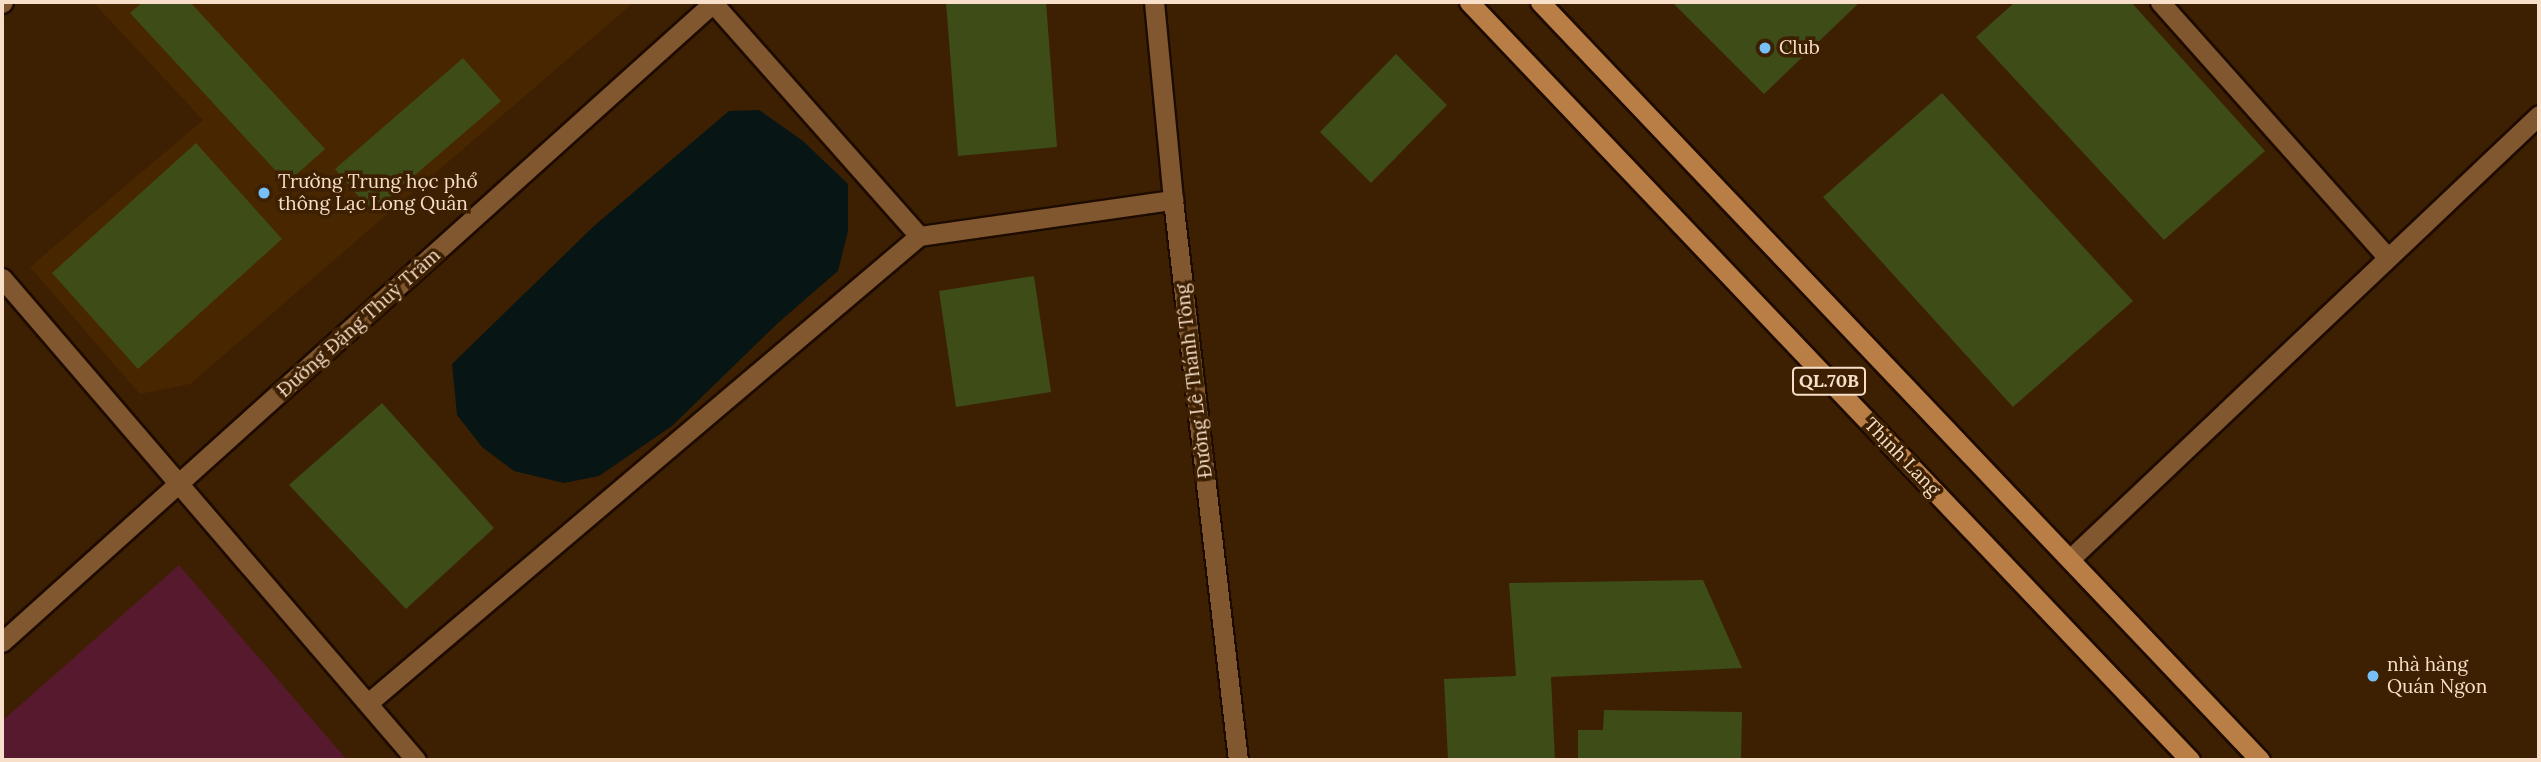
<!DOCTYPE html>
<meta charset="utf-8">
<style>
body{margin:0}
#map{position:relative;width:2541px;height:762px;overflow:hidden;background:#3d2001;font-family:Lora,serif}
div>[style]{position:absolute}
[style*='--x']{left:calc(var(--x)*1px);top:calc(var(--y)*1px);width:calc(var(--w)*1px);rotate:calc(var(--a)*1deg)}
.built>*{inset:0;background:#482600}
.green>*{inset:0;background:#56192e}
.water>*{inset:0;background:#071614}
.building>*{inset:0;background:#3e4c18}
.roads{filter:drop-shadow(2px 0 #1e0b00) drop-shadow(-2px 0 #1e0b00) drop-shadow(0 2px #1e0b00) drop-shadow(0 -2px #1e0b00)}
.minor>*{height:19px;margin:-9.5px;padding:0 9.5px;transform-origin:9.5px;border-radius:9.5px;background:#80572f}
.secondary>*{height:19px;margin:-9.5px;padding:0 9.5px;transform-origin:9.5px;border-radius:9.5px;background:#80572f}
.primary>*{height:19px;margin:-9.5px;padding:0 9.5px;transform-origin:9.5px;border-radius:9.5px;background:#b97e45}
.dots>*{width:19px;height:19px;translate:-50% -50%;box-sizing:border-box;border:4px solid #3d2001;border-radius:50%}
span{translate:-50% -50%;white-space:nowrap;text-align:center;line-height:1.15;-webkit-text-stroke:7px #3d2001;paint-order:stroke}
.shield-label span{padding:2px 5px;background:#3d2001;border:2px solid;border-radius:5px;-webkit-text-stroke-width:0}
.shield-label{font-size:18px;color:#f7dfca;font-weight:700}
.poi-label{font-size:19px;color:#f7dfca}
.left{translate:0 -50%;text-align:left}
.street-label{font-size:19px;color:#f7dfca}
.frame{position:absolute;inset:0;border:4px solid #f7dfca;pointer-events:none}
</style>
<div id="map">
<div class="built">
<i style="clip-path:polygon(93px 2px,634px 2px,190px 384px,140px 394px,30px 267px,203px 120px)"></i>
</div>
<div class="green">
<i style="clip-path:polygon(179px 565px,347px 760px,2px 760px,2px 721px)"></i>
</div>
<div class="water">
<i style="clip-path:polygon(759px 110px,803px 141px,848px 184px,848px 231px,838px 271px,778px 323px,672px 426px,599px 476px,564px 483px,514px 471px,482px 447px,457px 415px,452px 364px,595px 225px,729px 111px)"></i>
</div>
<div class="building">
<i style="clip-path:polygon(143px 2px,190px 2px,325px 149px,287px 183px,130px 13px)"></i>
<i style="clip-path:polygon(946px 2px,1046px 2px,1057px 147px,958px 156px)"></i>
<i style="clip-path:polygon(1672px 2px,1860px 2px,1764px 94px)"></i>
<i style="clip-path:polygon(2015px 2px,2131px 2px,2265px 151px,2164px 240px,1976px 37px)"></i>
<i style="clip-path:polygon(1396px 54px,1447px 105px,1371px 183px,1320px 132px)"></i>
<i style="clip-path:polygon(463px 58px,501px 101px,372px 212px,335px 169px)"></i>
<i style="clip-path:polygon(1942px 93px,2133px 301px,2013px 407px,1823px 197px)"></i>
<i style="clip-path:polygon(196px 143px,282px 239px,138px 369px,52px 273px)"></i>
<i style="clip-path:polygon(1034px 276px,1051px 392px,956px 407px,939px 291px)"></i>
<i style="clip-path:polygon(382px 403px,494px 528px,406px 609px,289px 485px)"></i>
<i style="clip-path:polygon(1703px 580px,1742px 668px,1551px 677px,1555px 760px,1448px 760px,1444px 679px,1516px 676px,1509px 583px)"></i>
<i style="clip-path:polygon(1604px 710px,1742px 712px,1741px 760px,1578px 760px,1578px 730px,1603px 730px)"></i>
</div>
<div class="roads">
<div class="minor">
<i style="--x:2160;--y:2;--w:341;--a:48.3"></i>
<i style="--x:2;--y:3;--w:1;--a:-45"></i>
<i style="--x:713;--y:3;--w:311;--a:48.5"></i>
<i style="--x:2;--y:278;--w:635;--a:49.34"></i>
<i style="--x:2070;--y:559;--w:646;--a:-43.43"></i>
<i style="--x:2;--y:642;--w:957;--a:-41.95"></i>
<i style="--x:368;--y:703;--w:722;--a:-40.28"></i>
<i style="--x:919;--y:236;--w:257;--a:-8.1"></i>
</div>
<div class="secondary">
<i style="--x:1154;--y:2;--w:199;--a:84.5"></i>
<i style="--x:1173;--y:200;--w:564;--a:83.38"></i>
</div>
<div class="primary">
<i style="--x:1469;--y:2;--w:1046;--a:46.43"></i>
<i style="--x:1540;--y:2;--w:1045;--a:46.47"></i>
</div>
</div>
<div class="dots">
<i style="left:1765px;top:48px;background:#77bff7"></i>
<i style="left:264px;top:193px;background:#77bff7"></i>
<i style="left:2373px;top:676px;background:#77bff7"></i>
</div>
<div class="shield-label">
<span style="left:1829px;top:381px">QL.70B</span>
</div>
<div class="poi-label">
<span class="left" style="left:1779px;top:48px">Club</span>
<span class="left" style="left:278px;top:193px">Trường Trung học phổ<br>thông Lạc Long Quân</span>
<span class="left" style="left:2387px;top:676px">nhà hàng<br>Quán Ngon</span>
</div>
<div class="street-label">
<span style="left:359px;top:323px;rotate:-42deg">Đường Đặng Thuỳ Trâm</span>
<span style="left:1194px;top:381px;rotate:-97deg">Đường Lê Thánh Tông</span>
<span style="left:1902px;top:457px;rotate:46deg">Thịnh Lang</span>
</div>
<div class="frame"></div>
</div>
